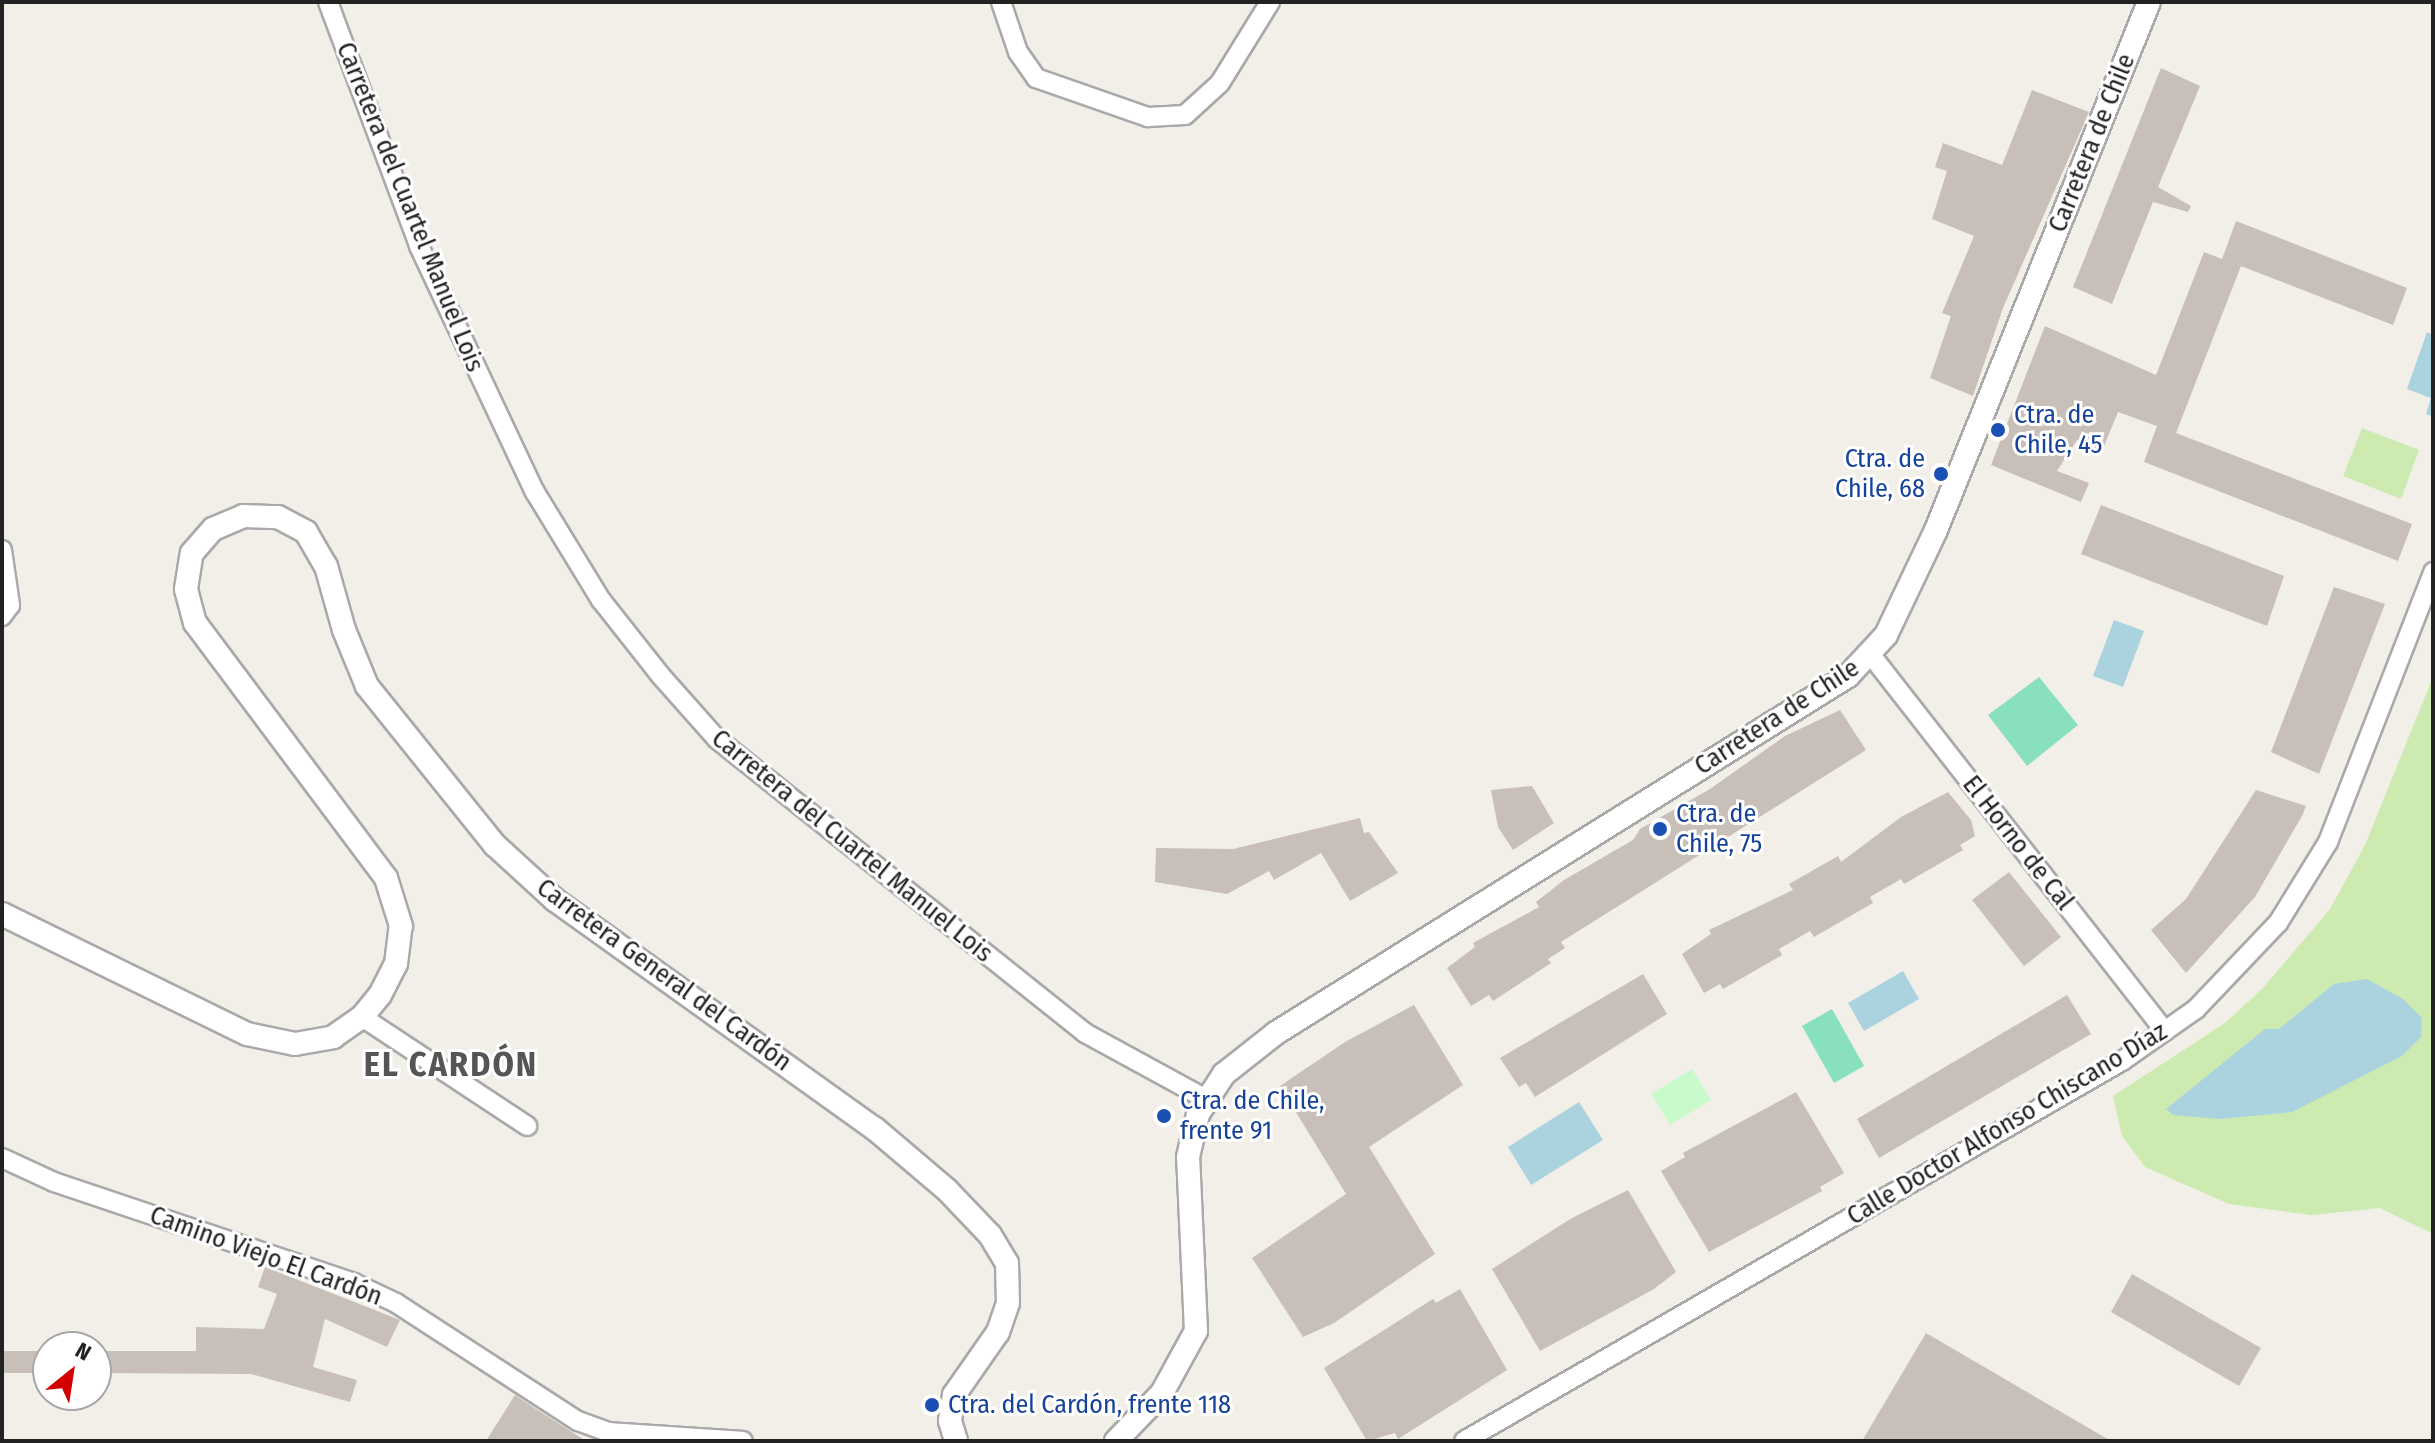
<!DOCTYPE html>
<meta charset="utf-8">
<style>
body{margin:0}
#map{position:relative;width:2435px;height:1443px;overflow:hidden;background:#f2efe9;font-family:"Fira Sans Condensed",sans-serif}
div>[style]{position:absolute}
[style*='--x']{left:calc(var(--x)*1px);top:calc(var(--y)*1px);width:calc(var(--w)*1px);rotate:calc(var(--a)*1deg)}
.grass>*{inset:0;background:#cdebb0}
.park>*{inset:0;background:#c8facc}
.pitch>*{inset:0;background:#88e0be}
.water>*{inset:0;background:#aad3df}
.building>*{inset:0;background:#c7bfb8}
.roads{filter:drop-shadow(2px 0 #a9a9a9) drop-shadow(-2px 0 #a9a9a9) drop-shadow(0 2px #a9a9a9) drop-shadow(0 -2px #a9a9a9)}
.minor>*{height:18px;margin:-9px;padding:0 9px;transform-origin:9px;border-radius:9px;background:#fff}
.tertiary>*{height:22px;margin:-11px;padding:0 11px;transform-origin:11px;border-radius:11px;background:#fff}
.dots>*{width:22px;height:22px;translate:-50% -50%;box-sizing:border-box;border:4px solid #fff;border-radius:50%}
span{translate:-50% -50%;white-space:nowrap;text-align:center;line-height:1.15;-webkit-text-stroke:6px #fff;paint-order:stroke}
.street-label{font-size:26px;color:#222}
.transit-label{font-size:26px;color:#164399}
.left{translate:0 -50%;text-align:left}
.right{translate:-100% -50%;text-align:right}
.district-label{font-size:34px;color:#555;font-weight:700;letter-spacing:2px}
.frame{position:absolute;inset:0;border:4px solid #222;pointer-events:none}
.north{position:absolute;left:32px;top:1331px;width:80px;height:80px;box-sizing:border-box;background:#fff;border:2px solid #a7a7a7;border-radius:50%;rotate:30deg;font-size:22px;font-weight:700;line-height:32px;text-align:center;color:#222}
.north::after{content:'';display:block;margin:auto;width:28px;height:36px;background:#d40000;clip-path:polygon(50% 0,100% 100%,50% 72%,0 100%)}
</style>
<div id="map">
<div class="grass">
<i style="clip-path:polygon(2362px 428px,2419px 450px,2401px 499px,2343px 476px)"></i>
<i style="clip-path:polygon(2433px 677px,2433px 1234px,2380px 1208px,2311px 1215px,2229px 1204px,2145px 1167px,2122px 1136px,2113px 1096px,2225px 1023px,2262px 989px,2330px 909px,2365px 845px)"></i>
</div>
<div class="park">
<i style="clip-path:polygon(1692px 1069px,1711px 1100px,1670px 1125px,1651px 1094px)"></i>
</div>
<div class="pitch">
<i style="clip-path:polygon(2039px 677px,2078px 725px,2027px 766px,1988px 715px)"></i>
<i style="clip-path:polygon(1832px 1009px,1864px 1066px,1834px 1083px,1802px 1026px)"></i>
</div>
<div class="water">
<i style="clip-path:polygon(2427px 332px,2433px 335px,2433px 417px,2426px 414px,2431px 398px,2407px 389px)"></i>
<i style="clip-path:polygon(2114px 620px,2144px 631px,2123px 687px,2093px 676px)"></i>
<i style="clip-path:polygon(1903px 971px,1919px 999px,1864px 1031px,1848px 1003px)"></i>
<i style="clip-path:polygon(2367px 979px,2403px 999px,2422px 1018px,2421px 1037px,2402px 1056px,2292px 1112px,2220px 1119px,2173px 1115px,2166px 1109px,2265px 1029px,2279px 1029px,2334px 984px)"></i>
<i style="clip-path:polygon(1579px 1102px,1603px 1140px,1531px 1185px,1508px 1147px)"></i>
</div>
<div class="building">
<i style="clip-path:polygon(2161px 68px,2200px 86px,2158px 187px,2191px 206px,2188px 212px,2153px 202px,2112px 304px,2073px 287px)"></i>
<i style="clip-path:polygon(2032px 90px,2089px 112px,2003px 308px,1973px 396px,1930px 378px,1951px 316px,1942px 313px,1974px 236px,1932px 219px,1947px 171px,1935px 167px,1943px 143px,2002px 165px)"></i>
<i style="clip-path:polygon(2236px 221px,2407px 288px,2393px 325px,2241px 266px,2176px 433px,2412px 524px,2398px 561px,2144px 462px,2157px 426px,2118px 412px,2102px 451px,2077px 440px,2057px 471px,2089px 483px,2081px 502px,1991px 465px,2045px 326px,2156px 375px,2204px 252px,2222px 259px)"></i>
<i style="clip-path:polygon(2101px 505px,2284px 576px,2267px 626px,2081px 554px)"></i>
<i style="clip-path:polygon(2334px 587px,2385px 604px,2319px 774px,2271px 752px)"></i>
<i style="clip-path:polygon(1840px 710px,1866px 750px,1561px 942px,1565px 948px,1548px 959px,1551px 963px,1493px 1001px,1489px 995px,1471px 1006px,1447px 968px,1475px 947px,1473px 943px,1539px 907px,1536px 902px,1564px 880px,1633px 840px,1640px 829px,1710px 789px,1785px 736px)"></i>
<i style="clip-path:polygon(1532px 786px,1554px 823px,1513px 850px,1498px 827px,1491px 790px)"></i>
<i style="clip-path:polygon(2256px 790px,2306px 806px,2302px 816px,2255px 897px,2186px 973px,2151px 930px,2186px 899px)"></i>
<i style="clip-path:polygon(1948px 792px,1971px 820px,1975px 836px,1960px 845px,1963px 850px,1904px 884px,1901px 879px,1870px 897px,1873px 903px,1814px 937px,1810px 931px,1779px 949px,1782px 955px,1723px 989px,1720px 984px,1704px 993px,1682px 954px,1711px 934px,1709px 930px,1793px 890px,1789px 884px,1838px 856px,1841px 862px,1901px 817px)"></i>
<i style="clip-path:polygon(1360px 818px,1364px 833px,1369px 832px,1398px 873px,1350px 901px,1321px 853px,1274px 880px,1269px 871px,1227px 894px,1155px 882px,1156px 848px,1233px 849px)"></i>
<i style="clip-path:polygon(2009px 872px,2061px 937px,2024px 966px,1972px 900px)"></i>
<i style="clip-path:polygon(1643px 974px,1667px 1014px,1535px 1097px,1526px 1083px,1519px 1087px,1500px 1058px)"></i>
<i style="clip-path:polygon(2067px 995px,2091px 1034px,1879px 1158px,1857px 1119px)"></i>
<i style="clip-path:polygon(1414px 1005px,1463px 1085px,1369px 1147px,1435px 1254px,1334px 1323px,1303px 1337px,1252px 1258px,1346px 1194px,1280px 1086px,1345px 1042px)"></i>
<i style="clip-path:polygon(1796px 1092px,1844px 1173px,1820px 1187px,1822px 1191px,1709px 1252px,1661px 1171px,1685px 1157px,1683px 1153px)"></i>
<i style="clip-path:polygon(1628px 1190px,1676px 1272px,1654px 1289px,1540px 1351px,1492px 1269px,1572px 1218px)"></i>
<i style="clip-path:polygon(265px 1267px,400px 1320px,387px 1347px,325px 1319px,313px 1367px,357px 1380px,350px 1402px,251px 1374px,96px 1373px,96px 1351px,196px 1351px,196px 1327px,264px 1329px,277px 1294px,258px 1287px)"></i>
<i style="clip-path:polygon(2132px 1274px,2261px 1348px,2239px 1386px,2111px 1312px)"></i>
<i style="clip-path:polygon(1460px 1289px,1507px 1370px,1398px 1439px,1395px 1433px,1367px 1441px,1324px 1368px,1433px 1299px,1436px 1303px)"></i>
<i style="clip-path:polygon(1926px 1333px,2111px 1441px,1862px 1441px)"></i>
<i style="clip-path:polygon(2px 1351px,48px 1351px,48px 1373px,2px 1373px)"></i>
<i style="clip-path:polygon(515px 1395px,536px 1409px,586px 1441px,486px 1441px)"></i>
</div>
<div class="roads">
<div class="minor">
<i style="--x:328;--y:2;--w:260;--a:69.5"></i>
<i style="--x:419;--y:246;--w:272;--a:64.8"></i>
<i style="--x:535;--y:492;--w:127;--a:58.6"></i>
<i style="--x:601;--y:600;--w:97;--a:51.7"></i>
<i style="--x:661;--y:676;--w:84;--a:48.4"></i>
<i style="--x:717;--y:739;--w:471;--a:38.6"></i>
<i style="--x:1085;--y:1033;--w:138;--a:28.6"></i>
<i style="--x:1001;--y:2;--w:53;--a:71.2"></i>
<i style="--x:1018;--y:52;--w:32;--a:55"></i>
<i style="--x:1036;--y:78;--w:119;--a:19.2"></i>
<i style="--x:1148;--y:117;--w:37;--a:-3"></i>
<i style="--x:1185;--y:115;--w:47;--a:-42.4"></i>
<i style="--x:1220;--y:83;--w:95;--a:-58.3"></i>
<i style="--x:2;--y:550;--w:56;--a:81.7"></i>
<i style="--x:10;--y:605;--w:14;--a:126"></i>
<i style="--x:1871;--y:655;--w:477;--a:52"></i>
<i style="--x:362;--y:1017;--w:198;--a:33.4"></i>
<i style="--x:2;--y:1158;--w:57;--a:24.8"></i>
<i style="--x:54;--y:1182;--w:317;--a:18.6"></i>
<i style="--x:354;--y:1283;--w:47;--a:25.5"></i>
<i style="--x:396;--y:1303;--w:217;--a:33"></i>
<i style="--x:578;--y:1421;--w:33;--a:20"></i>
<i style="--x:609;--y:1432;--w:134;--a:3.8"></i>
<i style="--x:1464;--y:1441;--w:760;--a:-30.01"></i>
<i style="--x:2122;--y:1061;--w:90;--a:-35.1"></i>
<i style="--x:2196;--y:1009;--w:119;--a:-46.4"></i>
<i style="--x:2278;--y:923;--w:95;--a:-58.3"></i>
<i style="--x:2328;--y:842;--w:290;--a:-68.7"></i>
</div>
<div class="tertiary">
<i style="--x:2;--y:914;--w:273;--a:26.1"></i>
<i style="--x:247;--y:1034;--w:49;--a:11.8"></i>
<i style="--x:295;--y:1044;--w:39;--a:-10"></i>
<i style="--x:333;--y:1037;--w:35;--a:-35"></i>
<i style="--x:362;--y:1017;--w:28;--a:-51"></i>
<i style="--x:380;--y:995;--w:35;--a:-63"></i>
<i style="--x:396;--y:964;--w:38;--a:-83"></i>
<i style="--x:401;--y:926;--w:50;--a:-107.4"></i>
<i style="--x:386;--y:878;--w:319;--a:-126.8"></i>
<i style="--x:195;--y:623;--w:35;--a:-105"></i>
<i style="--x:186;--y:589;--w:36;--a:-81"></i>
<i style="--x:192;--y:553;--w:32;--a:-49"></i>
<i style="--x:213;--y:529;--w:33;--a:-23"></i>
<i style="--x:243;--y:516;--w:35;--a:2"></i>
<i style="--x:278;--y:517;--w:32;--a:28"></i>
<i style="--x:306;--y:532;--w:39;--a:60"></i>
<i style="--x:326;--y:566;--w:66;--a:74.3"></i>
<i style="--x:344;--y:630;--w:61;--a:67.7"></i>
<i style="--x:367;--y:686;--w:204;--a:51.2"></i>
<i style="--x:495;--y:845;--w:81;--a:42.5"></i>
<i style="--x:555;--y:900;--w:392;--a:35.6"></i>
<i style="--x:874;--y:1128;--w:96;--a:40.3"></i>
<i style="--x:947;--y:1190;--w:62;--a:46.3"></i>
<i style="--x:990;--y:1235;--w:33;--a:59"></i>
<i style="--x:1007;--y:1263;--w:40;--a:88.6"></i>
<i style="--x:1008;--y:1303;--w:31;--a:109"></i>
<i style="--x:998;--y:1332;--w:77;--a:124.9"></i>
<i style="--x:954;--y:1395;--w:26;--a:99"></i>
<i style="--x:950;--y:1421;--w:21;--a:73"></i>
<i style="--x:1116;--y:1441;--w:66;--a:-46.2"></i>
<i style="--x:1162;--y:1393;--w:71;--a:-61.3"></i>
<i style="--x:1196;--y:1331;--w:174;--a:-92.6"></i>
<i style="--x:1188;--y:1157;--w:44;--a:-76.9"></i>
<i style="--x:1198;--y:1114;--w:48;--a:-57"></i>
<i style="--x:1224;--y:1074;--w:66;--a:-38.3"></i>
<i style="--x:1276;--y:1033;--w:674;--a:-31.97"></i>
<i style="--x:1848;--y:676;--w:56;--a:-47.2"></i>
<i style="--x:1886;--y:635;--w:116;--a:-64.5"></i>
<i style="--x:1936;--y:530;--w:569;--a:-68.03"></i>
</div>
</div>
<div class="dots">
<i style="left:1998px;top:430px;background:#1a4fb4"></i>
<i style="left:1941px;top:474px;background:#1a4fb4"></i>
<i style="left:1660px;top:829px;background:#1a4fb4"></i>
<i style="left:1164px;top:1116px;background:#1a4fb4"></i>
<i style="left:932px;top:1405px;background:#1a4fb4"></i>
</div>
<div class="street-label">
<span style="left:2092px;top:143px;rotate:-68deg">Carretera de Chile</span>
<span style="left:410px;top:207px;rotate:68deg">Carretera del Cuartel Manuel Lois</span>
<span style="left:1777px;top:717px;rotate:-33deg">Carretera de Chile</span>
<span style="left:2018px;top:843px;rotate:52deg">El Horno de Cal</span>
<span style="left:852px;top:846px;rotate:39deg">Carretera del Cuartel Manuel Lois</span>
<span style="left:664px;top:975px;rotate:36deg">Carretera General del Cardón</span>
<span style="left:2007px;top:1124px;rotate:-31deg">Calle Doctor Alfonso Chiscano Díaz</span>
<span style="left:266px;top:1256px;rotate:20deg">Camino Viejo El Cardón</span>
</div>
<div class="transit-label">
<span class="left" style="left:2014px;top:430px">Ctra. de<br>Chile, 45</span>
<span class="right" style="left:1925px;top:474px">Ctra. de<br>Chile, 68</span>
<span class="left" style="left:1676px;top:829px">Ctra. de<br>Chile, 75</span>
<span class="left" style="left:1180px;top:1116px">Ctra. de Chile,<br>frente 91</span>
<span class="left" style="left:948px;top:1405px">Ctra. del Cardón, frente 118</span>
</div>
<div class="district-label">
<span style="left:451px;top:1065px">EL CARDÓN</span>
</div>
<div class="frame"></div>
<div class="north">N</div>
</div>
